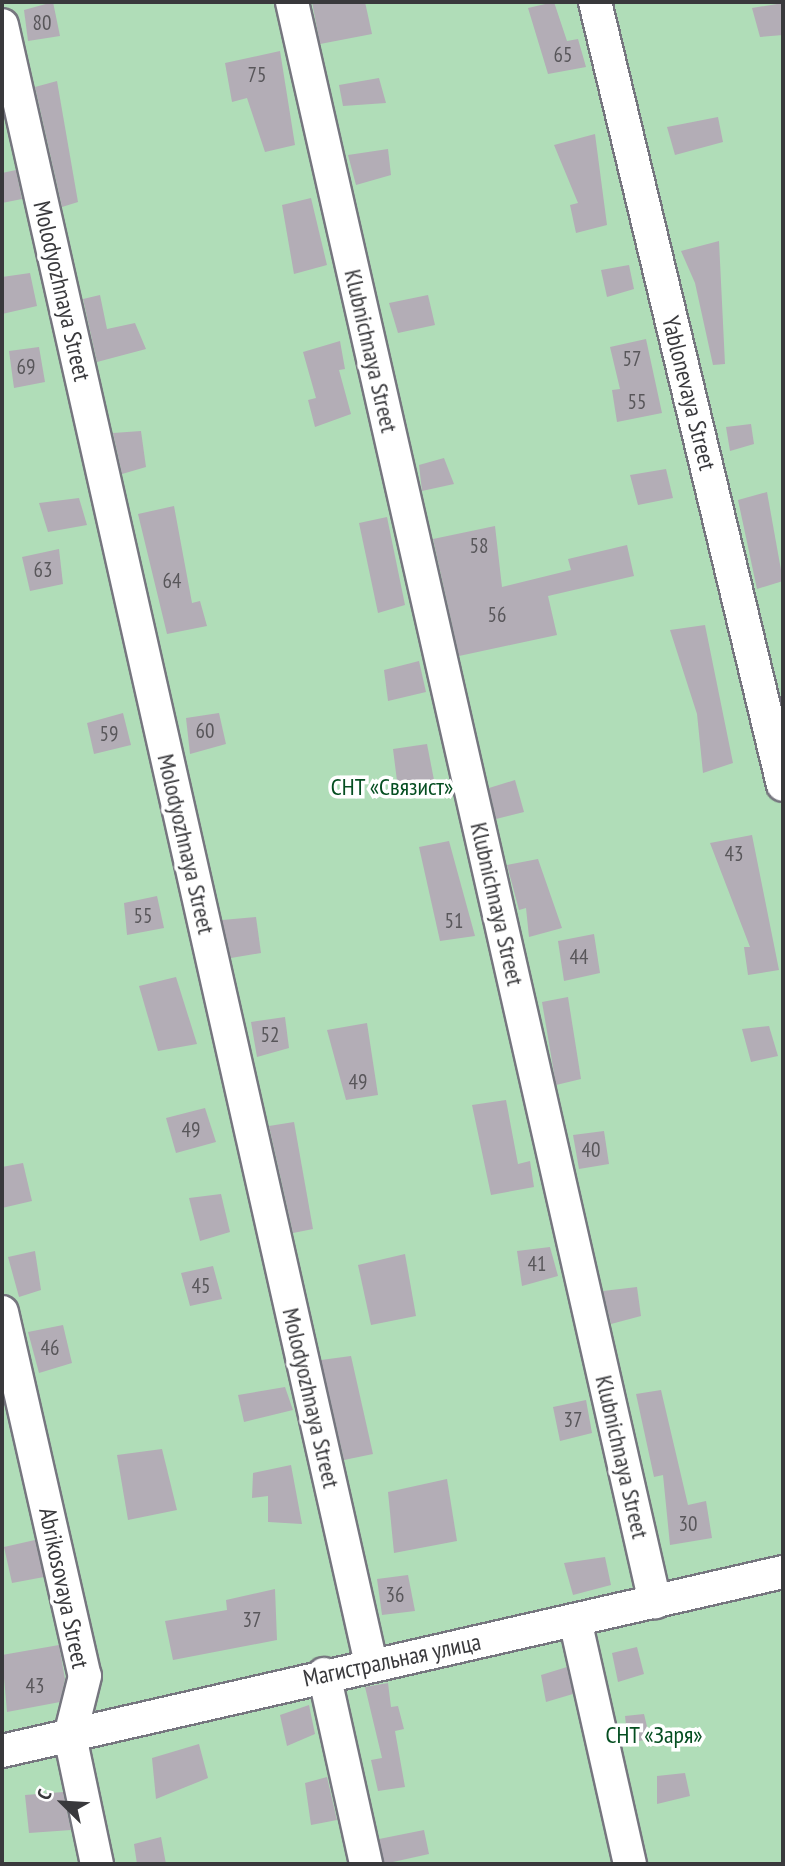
<!DOCTYPE html>
<meta charset="utf-8">
<style>
body{margin:0}
#map{position:relative;width:785px;height:1866px;overflow:hidden;background:#e6e6f0;font-family:"PT Sans Narrow",sans-serif}
div>[style]{position:absolute}
[style*='--x']{left:calc(var(--x)*1px);top:calc(var(--y)*1px);width:calc(var(--w)*1px);rotate:calc(var(--a)*1deg)}
.green>*{inset:0;background:#b0ddb8}
.building>*{inset:0;background:#b3adb6}
.roads{filter:drop-shadow(2px 0 #76767f) drop-shadow(-2px 0 #76767f) drop-shadow(0 2px #76767f) drop-shadow(0 -2px #76767f)}
.minor>*{height:32px;margin:-16px;padding:0 16px;transform-origin:16px;border-radius:16px;background:#fff}
span{translate:-50% -50%;white-space:nowrap;text-align:center;line-height:1.15;-webkit-text-stroke:7px #fff;paint-order:stroke}
.number-label{font-size:21px;color:#58565a}
.number-label span{-webkit-text-stroke-width:0}
.street-label{font-size:24px;color:#39393c}
.park-label{font-size:24px;color:#054e21}
.frame{position:absolute;inset:0;border:4px solid #39393c;pointer-events:none}
.north{position:absolute;left:28px;top:1768px;width:70px;height:70px;-webkit-text-stroke:5px #fff;paint-order:stroke;rotate:294deg;font-size:19px;font-weight:700;line-height:28px;text-align:center;color:#39393c}
.north::after{content:'';display:block;margin:auto;width:24px;height:32px;background:#39393c;clip-path:polygon(50% 0,100% 100%,50% 72%,0 100%)}
</style>
<div id="map">
<div class="green">
<i style="clip-path:polygon(2px 2px,783px 2px,783px 1864px,2px 1864px)"></i>
</div>
<div class="building">
<i style="clip-path:polygon(53px 2px,60px 36px,28px 41px,24px 10px)"></i>
<i style="clip-path:polygon(312px 2px,365px 2px,372px 34px,320px 44px)"></i>
<i style="clip-path:polygon(554px 2px,567px 41px,578px 39px,586px 67px,548px 74px,528px 8px)"></i>
<i style="clip-path:polygon(783px 3px,783px 35px,760px 37px,752px 8px)"></i>
<i style="clip-path:polygon(280px 51px,295px 145px,265px 152px,247px 98px,232px 102px,225px 63px)"></i>
<i style="clip-path:polygon(379px 78px,386px 103px,343px 106px,339px 85px)"></i>
<i style="clip-path:polygon(57px 81px,78px 202px,62px 207px,35px 87px)"></i>
<i style="clip-path:polygon(718px 117px,723px 142px,675px 155px,667px 127px)"></i>
<i style="clip-path:polygon(595px 134px,607px 225px,576px 233px,570px 205px,578px 203px,554px 145px)"></i>
<i style="clip-path:polygon(388px 149px,391px 175px,356px 185px,348px 155px)"></i>
<i style="clip-path:polygon(16px 170px,22px 199px,2px 203px,2px 173px)"></i>
<i style="clip-path:polygon(311px 198px,327px 265px,294px 274px,282px 205px)"></i>
<i style="clip-path:polygon(719px 241px,725px 364px,713px 365px,695px 283px,681px 251px)"></i>
<i style="clip-path:polygon(629px 265px,634px 289px,607px 297px,601px 270px)"></i>
<i style="clip-path:polygon(30px 273px,37px 306px,2px 314px,2px 277px)"></i>
<i style="clip-path:polygon(100px 295px,107px 329px,135px 323px,146px 349px,97px 362px,83px 299px)"></i>
<i style="clip-path:polygon(428px 295px,435px 325px,398px 333px,389px 303px)"></i>
<i style="clip-path:polygon(646px 339px,662px 413px,617px 422px,612px 390px,620px 389px,610px 347px)"></i>
<i style="clip-path:polygon(340px 341px,345px 369px,339px 370px,351px 414px,315px 427px,308px 400px,316px 398px,303px 352px)"></i>
<i style="clip-path:polygon(39px 347px,45px 382px,14px 388px,9px 351px)"></i>
<i style="clip-path:polygon(751px 424px,754px 444px,730px 451px,726px 427px)"></i>
<i style="clip-path:polygon(141px 431px,146px 467px,122px 474px,113px 433px)"></i>
<i style="clip-path:polygon(444px 458px,454px 484px,422px 491px,419px 465px)"></i>
<i style="clip-path:polygon(666px 469px,673px 498px,638px 505px,630px 475px)"></i>
<i style="clip-path:polygon(767px 492px,783px 581px,757px 589px,738px 500px)"></i>
<i style="clip-path:polygon(79px 498px,87px 525px,48px 532px,39px 503px)"></i>
<i style="clip-path:polygon(174px 506px,192px 603px,200px 601px,207px 626px,167px 634px,138px 514px)"></i>
<i style="clip-path:polygon(387px 517px,405px 605px,378px 613px,359px 523px)"></i>
<i style="clip-path:polygon(495px 526px,502px 587px,571px 570px,568px 559px,627px 545px,634px 576px,548px 596px,557px 635px,459px 656px,433px 539px)"></i>
<i style="clip-path:polygon(59px 549px,63px 584px,30px 591px,22px 557px)"></i>
<i style="clip-path:polygon(705px 625px,733px 763px,703px 773px,697px 714px,670px 630px)"></i>
<i style="clip-path:polygon(419px 661px,426px 692px,388px 701px,384px 670px)"></i>
<i style="clip-path:polygon(123px 713px,131px 745px,94px 754px,87px 723px)"></i>
<i style="clip-path:polygon(219px 713px,226px 744px,190px 754px,186px 718px)"></i>
<i style="clip-path:polygon(427px 744px,434px 780px,398px 789px,393px 749px)"></i>
<i style="clip-path:polygon(515px 780px,524px 812px,496px 819px,489px 788px)"></i>
<i style="clip-path:polygon(752px 835px,779px 970px,748px 975px,744px 947px,750px 947px,710px 843px)"></i>
<i style="clip-path:polygon(449px 841px,475px 936px,440px 941px,419px 847px)"></i>
<i style="clip-path:polygon(538px 859px,562px 928px,529px 937px,526px 908px,519px 910px,507px 865px)"></i>
<i style="clip-path:polygon(157px 896px,164px 928px,127px 935px,124px 903px)"></i>
<i style="clip-path:polygon(256px 917px,261px 953px,231px 958px,222px 920px)"></i>
<i style="clip-path:polygon(594px 934px,600px 973px,564px 981px,558px 941px)"></i>
<i style="clip-path:polygon(176px 977px,197px 1044px,158px 1051px,139px 986px)"></i>
<i style="clip-path:polygon(568px 997px,581px 1079px,556px 1085px,542px 1002px)"></i>
<i style="clip-path:polygon(285px 1017px,289px 1048px,257px 1057px,251px 1022px)"></i>
<i style="clip-path:polygon(367px 1023px,378px 1095px,346px 1100px,327px 1030px)"></i>
<i style="clip-path:polygon(769px 1026px,778px 1056px,751px 1062px,742px 1029px)"></i>
<i style="clip-path:polygon(506px 1100px,518px 1164px,530px 1161px,534px 1187px,491px 1195px,472px 1105px)"></i>
<i style="clip-path:polygon(205px 1108px,216px 1142px,176px 1153px,166px 1118px)"></i>
<i style="clip-path:polygon(294px 1122px,313px 1229px,293px 1233px,269px 1126px)"></i>
<i style="clip-path:polygon(604px 1131px,609px 1164px,579px 1169px,573px 1135px)"></i>
<i style="clip-path:polygon(23px 1163px,32px 1201px,2px 1208px,2px 1167px)"></i>
<i style="clip-path:polygon(221px 1194px,230px 1232px,200px 1241px,189px 1198px)"></i>
<i style="clip-path:polygon(550px 1247px,558px 1276px,522px 1286px,517px 1251px)"></i>
<i style="clip-path:polygon(35px 1251px,41px 1290px,19px 1297px,8px 1257px)"></i>
<i style="clip-path:polygon(405px 1254px,416px 1316px,371px 1325px,358px 1265px)"></i>
<i style="clip-path:polygon(213px 1266px,222px 1299px,190px 1306px,181px 1273px)"></i>
<i style="clip-path:polygon(637px 1287px,641px 1316px,611px 1324px,603px 1291px)"></i>
<i style="clip-path:polygon(63px 1325px,72px 1363px,39px 1373px,28px 1332px)"></i>
<i style="clip-path:polygon(351px 1356px,373px 1454px,344px 1460px,321px 1360px)"></i>
<i style="clip-path:polygon(285px 1387px,293px 1410px,244px 1422px,238px 1395px)"></i>
<i style="clip-path:polygon(661px 1390px,688px 1505px,706px 1501px,712px 1538px,670px 1545px,663px 1475px,654px 1477px,636px 1394px)"></i>
<i style="clip-path:polygon(586px 1400px,592px 1433px,560px 1441px,553px 1407px)"></i>
<i style="clip-path:polygon(162px 1449px,177px 1510px,128px 1520px,117px 1455px)"></i>
<i style="clip-path:polygon(291px 1465px,302px 1524px,268px 1522px,268px 1496px,252px 1498px,253px 1473px)"></i>
<i style="clip-path:polygon(447px 1479px,457px 1541px,394px 1553px,388px 1492px)"></i>
<i style="clip-path:polygon(35px 1540px,44px 1577px,12px 1583px,4px 1547px)"></i>
<i style="clip-path:polygon(605px 1557px,611px 1585px,573px 1595px,564px 1563px)"></i>
<i style="clip-path:polygon(408px 1575px,415px 1611px,382px 1615px,377px 1579px)"></i>
<i style="clip-path:polygon(275px 1589px,277px 1640px,173px 1660px,165px 1621px,227px 1610px,226px 1600px)"></i>
<i style="clip-path:polygon(59px 1645px,65px 1679px,60px 1702px,7px 1712px,2px 1655px)"></i>
<i style="clip-path:polygon(637px 1647px,644px 1674px,618px 1682px,612px 1653px)"></i>
<i style="clip-path:polygon(567px 1667px,573px 1694px,546px 1702px,541px 1675px)"></i>
<i style="clip-path:polygon(388px 1683px,391px 1707px,398px 1706px,404px 1729px,395px 1731px,405px 1787px,378px 1791px,371px 1760px,382px 1758px,365px 1687px)"></i>
<i style="clip-path:polygon(309px 1705px,315px 1734px,287px 1746px,280px 1715px)"></i>
<i style="clip-path:polygon(644px 1714px,650px 1739px,628px 1743px,625px 1716px)"></i>
<i style="clip-path:polygon(199px 1744px,208px 1778px,156px 1799px,152px 1758px)"></i>
<i style="clip-path:polygon(685px 1773px,690px 1796px,657px 1804px,657px 1776px)"></i>
<i style="clip-path:polygon(327px 1777px,337px 1820px,311px 1825px,305px 1783px)"></i>
<i style="clip-path:polygon(63px 1792px,71px 1830px,29px 1833px,25px 1795px)"></i>
<i style="clip-path:polygon(424px 1830px,429px 1854px,384px 1864px,379px 1839px)"></i>
<i style="clip-path:polygon(161px 1837px,166px 1864px,137px 1864px,134px 1844px)"></i>
</div>
<div class="roads">
<div class="minor">
<i style="--x:292;--y:2;--w:1641;--a:77.22"></i>
<i style="--x:595;--y:2;--w:805;--a:76.5"></i>
<i style="--x:2;--y:25;--w:1680;--a:77.31"></i>
<i style="--x:2;--y:1312;--w:373;--a:77.2"></i>
<i style="--x:85;--y:1676;--w:62;--a:104"></i>
<i style="--x:70;--y:1736;--w:131;--a:78.1"></i>
<i style="--x:575;--y:1620;--w:250;--a:77.3"></i>
<i style="--x:324;--y:1674;--w:195;--a:77.5"></i>
<i style="--x:2;--y:1751;--w:801;--a:-12.91"></i>
</div>
</div>
<div class="number-label">
<span style="left:42px;top:23px">80</span>
<span style="left:563px;top:55px">65</span>
<span style="left:257px;top:75px">75</span>
<span style="left:632px;top:359px">57</span>
<span style="left:26px;top:367px">69</span>
<span style="left:637px;top:402px">55</span>
<span style="left:479px;top:546px">58</span>
<span style="left:43px;top:570px">63</span>
<span style="left:172px;top:581px">64</span>
<span style="left:497px;top:615px">56</span>
<span style="left:205px;top:731px">60</span>
<span style="left:109px;top:734px">59</span>
<span style="left:734px;top:854px">43</span>
<span style="left:143px;top:916px">55</span>
<span style="left:454px;top:921px">51</span>
<span style="left:579px;top:957px">44</span>
<span style="left:270px;top:1035px">52</span>
<span style="left:358px;top:1082px">49</span>
<span style="left:191px;top:1130px">49</span>
<span style="left:591px;top:1150px">40</span>
<span style="left:537px;top:1264px">41</span>
<span style="left:201px;top:1286px">45</span>
<span style="left:50px;top:1348px">46</span>
<span style="left:573px;top:1420px">37</span>
<span style="left:688px;top:1524px">30</span>
<span style="left:395px;top:1595px">36</span>
<span style="left:252px;top:1620px">37</span>
<span style="left:35px;top:1686px">43</span>
</div>
<div class="street-label">
<span style="left:62px;top:291px;rotate:77deg">Molodyozhnaya Street</span>
<span style="left:371px;top:351px;rotate:77deg">Klubnichnaya Street</span>
<span style="left:689px;top:393px;rotate:76deg">Yablonevaya Street</span>
<span style="left:186px;top:844px;rotate:77deg">Molodyozhnaya Street</span>
<span style="left:497px;top:904px;rotate:77deg">Klubnichnaya Street</span>
<span style="left:311px;top:1398px;rotate:77deg">Molodyozhnaya Street</span>
<span style="left:622px;top:1457px;rotate:77deg">Klubnichnaya Street</span>
<span style="left:64px;top:1588px;rotate:78deg">Abrikosovaya Street</span>
<span style="left:392px;top:1660px;rotate:-12deg">Магистральная улица</span>
</div>
<div class="park-label">
<span style="left:392px;top:787px">СНТ «Связист»</span>
<span style="left:654px;top:1735px">СНТ «Заря»</span>
</div>
<div class="frame"></div>
<div class="north">С</div>
</div>
